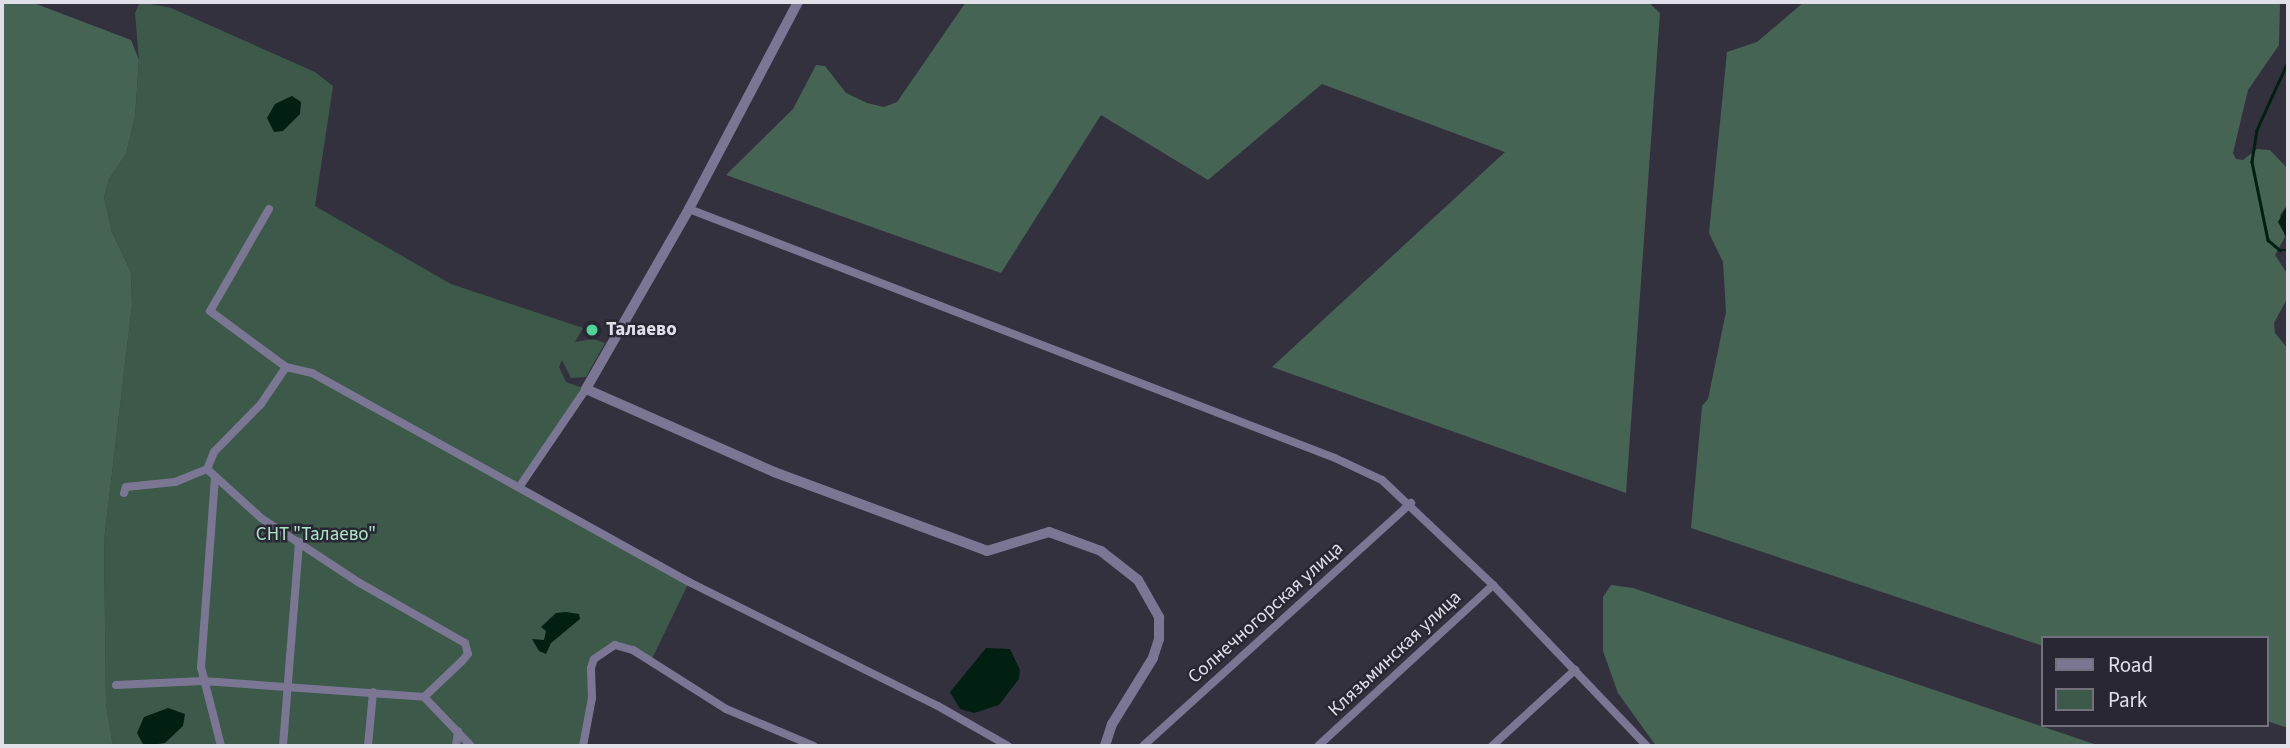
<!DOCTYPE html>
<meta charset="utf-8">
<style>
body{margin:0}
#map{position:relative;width:2290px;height:748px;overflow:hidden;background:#34313f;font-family:"Source Sans 3",sans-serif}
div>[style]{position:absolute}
.green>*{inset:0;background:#3c594a}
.forest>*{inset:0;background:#466454}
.water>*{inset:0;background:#022012}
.stream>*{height:2.5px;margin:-1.25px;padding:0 1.25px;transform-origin:1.25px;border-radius:1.25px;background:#022012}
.minor>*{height:8px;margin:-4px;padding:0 4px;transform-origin:4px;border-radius:4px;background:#7c7695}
.tertiary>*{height:10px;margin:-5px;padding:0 5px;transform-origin:5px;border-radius:5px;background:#7c7695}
.dots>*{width:19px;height:19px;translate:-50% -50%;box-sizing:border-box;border:4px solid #2a2735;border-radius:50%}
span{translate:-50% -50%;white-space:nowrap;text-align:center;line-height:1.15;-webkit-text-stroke:5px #2a2735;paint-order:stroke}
.poi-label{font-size:19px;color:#e1e0e9;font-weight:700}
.left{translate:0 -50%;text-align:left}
.park-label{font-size:19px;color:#abe6c6}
.street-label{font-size:19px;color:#e1e0e9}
.frame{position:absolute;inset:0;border:4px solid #e1e0e9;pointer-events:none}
.legend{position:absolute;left:2041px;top:636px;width:228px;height:91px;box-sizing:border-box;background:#2a2735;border:2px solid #73717d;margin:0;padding:9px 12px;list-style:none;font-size:21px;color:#e1e0e9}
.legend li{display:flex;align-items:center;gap:14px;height:35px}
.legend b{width:35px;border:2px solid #73717d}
</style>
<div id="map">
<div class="green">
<div style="clip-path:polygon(140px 2px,171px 8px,315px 72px,333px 86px,315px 206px,451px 284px,583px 328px,575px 342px,593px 339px,605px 343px,586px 377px,571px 378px,562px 360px,559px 367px,566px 382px,586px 389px,520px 486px,689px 582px,651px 661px,615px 645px,594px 659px,583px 746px,113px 746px,106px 704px,104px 541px,132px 305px,131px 272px,112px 232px,104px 197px,109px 179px,126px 154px,135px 116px,139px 60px,135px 13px)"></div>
</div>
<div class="forest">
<div style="clip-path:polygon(2px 2px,31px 2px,131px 40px,139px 60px,135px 116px,126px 154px,109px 179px,104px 197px,112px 232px,131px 272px,132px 305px,104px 541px,106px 704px,113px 746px,2px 746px)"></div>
<div style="clip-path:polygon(966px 2px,1648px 2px,1660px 13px,1626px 493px,1272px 367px,1505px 152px,1322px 84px,1208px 180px,1101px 115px,1001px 273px,726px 175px,793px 109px,816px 65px,825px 66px,846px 93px,867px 103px,884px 107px,897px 102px)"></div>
<div style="clip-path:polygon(1804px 2px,2280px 2px,2279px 45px,2248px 90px,2233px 153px,2236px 159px,2243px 160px,2257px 149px,2270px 150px,2288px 169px,2288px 204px,2280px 215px,2285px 237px,2275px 255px,2288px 275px,2288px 297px,2274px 323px,2275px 333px,2288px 349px,2288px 728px,2267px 721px,2267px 638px,2043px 638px,2043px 646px,1691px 528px,1702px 406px,1708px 399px,1726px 312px,1723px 262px,1709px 233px,1727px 52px,1757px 42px)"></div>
<div style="clip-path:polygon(1611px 585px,1633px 588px,2100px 746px,1656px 746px,1618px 693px,1603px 651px,1603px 597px)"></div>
</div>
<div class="water">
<div style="clip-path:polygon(292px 96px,301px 102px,300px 114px,283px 131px,274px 132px,267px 118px,275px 104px)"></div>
<div style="clip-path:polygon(2288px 204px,2288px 240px,2278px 222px)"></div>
<div style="clip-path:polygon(566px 612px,579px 614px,580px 619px,551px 643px,546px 654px,539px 651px,532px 639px,544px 640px,546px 631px,541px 627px,556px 613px)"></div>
<div style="clip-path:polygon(986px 648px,1010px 649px,1020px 670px,1019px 679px,999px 705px,974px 713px,960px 709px,950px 692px)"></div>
<div style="clip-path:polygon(168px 708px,185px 714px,183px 726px,165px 743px,144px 746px,137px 733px,144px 717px)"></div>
</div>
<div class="stream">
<div style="left:2288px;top:62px;width:75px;rotate:114.5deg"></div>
<div style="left:2257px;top:130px;width:32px;rotate:99deg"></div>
<div style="left:2252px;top:162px;width:80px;rotate:78.4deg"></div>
<div style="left:2268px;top:240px;width:16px;rotate:40deg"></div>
<div style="left:2280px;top:250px;width:8px"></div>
</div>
<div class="minor">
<div style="left:269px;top:209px;width:118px;rotate:120deg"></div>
<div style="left:210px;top:311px;width:94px;rotate:36.4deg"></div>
<div style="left:286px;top:367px;width:27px;rotate:13deg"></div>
<div style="left:312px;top:373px;width:431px;rotate:29deg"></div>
<div style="left:689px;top:582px;width:278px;rotate:26.5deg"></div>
<div style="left:938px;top:706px;width:81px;rotate:29.7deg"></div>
<div style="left:689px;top:209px;width:692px;rotate:21.08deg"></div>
<div style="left:1335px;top:458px;width:52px;rotate:25.1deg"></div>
<div style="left:1382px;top:480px;width:153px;rotate:43.4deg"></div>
<div style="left:1493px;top:585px;width:223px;rotate:46.3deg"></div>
<div style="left:286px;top:367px;width:45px;rotate:124deg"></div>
<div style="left:261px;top:404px;width:67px;rotate:134.4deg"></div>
<div style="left:214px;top:452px;width:18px;rotate:112deg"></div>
<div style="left:207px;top:469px;width:73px;rotate:42.2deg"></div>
<div style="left:261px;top:518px;width:116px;rotate:33.4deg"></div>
<div style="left:358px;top:582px;width:123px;rotate:29.7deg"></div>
<div style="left:465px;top:643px;width:11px;rotate:75deg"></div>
<div style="left:468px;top:654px;width:9px;rotate:131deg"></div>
<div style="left:462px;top:661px;width:52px;rotate:136.5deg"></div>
<div style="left:424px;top:697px;width:68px;rotate:46.2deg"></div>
<div style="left:215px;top:477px;width:191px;rotate:94.2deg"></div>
<div style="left:201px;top:667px;width:81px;rotate:75.8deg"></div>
<div style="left:520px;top:486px;width:117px;rotate:-55.8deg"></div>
<div style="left:124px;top:493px;width:6px;rotate:-72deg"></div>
<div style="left:126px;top:487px;width:49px;rotate:-5.8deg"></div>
<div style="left:175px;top:482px;width:35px;rotate:-22deg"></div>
<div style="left:116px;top:685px;width:87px;rotate:-2.6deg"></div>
<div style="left:203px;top:681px;width:222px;rotate:4.1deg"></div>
<div style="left:283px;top:746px;width:205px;rotate:-85.5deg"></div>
<div style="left:368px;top:746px;width:54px;rotate:-84.7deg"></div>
<div style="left:456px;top:746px;width:15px;rotate:-82deg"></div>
<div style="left:583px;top:746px;width:49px;rotate:-79.4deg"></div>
<div style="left:592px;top:698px;width:30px;rotate:-92deg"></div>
<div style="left:591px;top:668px;width:9px;rotate:-72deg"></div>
<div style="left:594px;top:659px;width:25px;rotate:-34deg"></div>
<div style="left:615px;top:645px;width:19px;rotate:16deg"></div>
<div style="left:633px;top:650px;width:110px;rotate:32.4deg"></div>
<div style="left:726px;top:709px;width:95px;rotate:22.8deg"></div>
<div style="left:1143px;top:746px;width:362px;rotate:-42.2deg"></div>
<div style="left:1318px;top:746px;width:238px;rotate:-42.6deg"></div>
<div style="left:1492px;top:746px;width:113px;rotate:-42.5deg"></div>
</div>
<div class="tertiary">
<div style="left:798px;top:2px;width:234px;rotate:117.8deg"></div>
<div style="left:689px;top:209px;width:207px;rotate:119.8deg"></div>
<div style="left:586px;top:389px;width:206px;rotate:23.8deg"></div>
<div style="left:774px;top:472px;width:227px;rotate:20.3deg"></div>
<div style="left:987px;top:551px;width:65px;rotate:-17deg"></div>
<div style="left:1049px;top:532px;width:55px;rotate:20.1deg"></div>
<div style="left:1101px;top:551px;width:47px;rotate:38.1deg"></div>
<div style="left:1138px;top:580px;width:43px;rotate:60.4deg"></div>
<div style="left:1159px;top:617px;width:22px;rotate:90deg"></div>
<div style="left:1159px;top:639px;width:20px;rotate:108deg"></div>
<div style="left:1153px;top:658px;width:78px;rotate:121.8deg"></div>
<div style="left:1112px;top:724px;width:23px;rotate:108deg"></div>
</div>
<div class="dots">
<div style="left:592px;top:330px;background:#50d398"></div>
</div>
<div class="poi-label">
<span class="left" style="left:606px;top:330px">Талаево</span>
</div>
<div class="park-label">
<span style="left:316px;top:535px">СНТ "Талаево"</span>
</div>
<div class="street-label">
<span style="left:1266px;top:613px;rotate:-42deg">Солнечногорская улица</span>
<span style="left:1395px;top:654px;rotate:-43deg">Клязьминская улица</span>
</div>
<div class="frame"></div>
<ul class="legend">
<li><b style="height:9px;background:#7c7695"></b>Road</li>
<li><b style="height:19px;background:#3c594a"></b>Park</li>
</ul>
</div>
